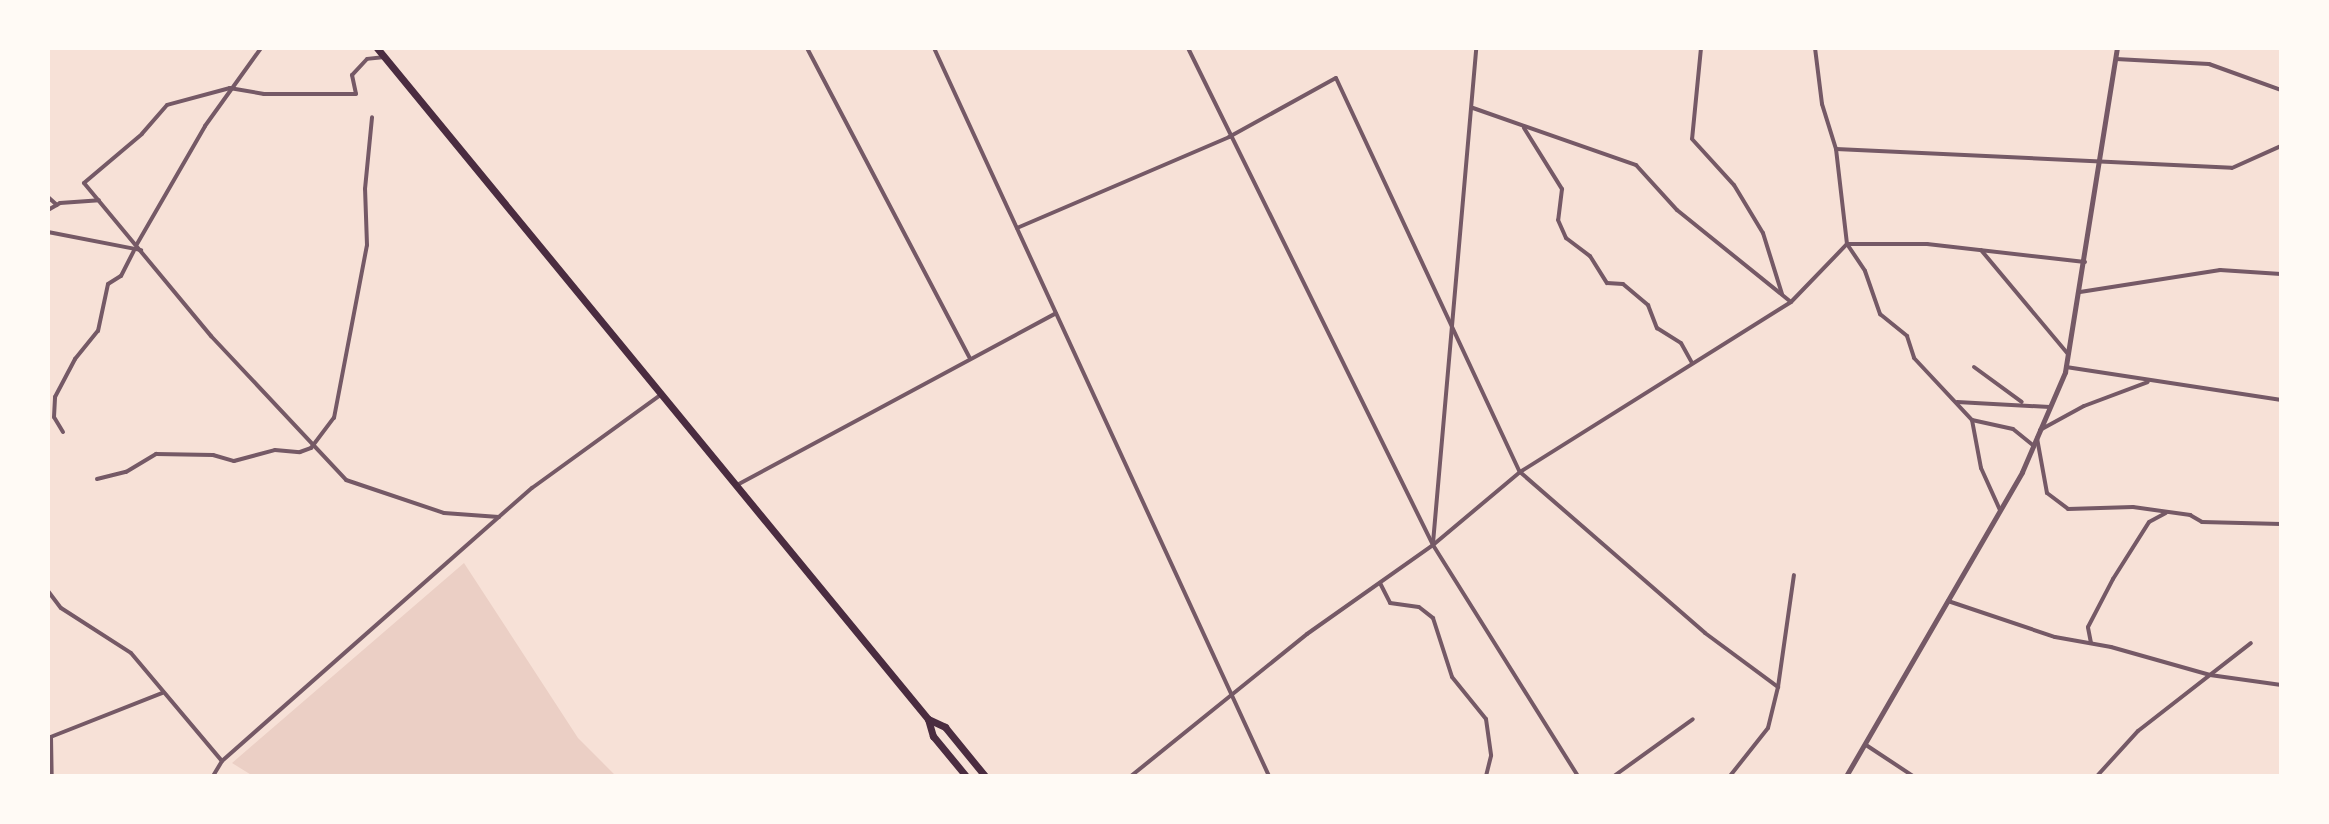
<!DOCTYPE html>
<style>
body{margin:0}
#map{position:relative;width:2329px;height:824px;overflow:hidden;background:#f7e1d7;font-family:"Playfair Display",serif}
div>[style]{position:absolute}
.green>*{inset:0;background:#ebcfc5}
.minor>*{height:4px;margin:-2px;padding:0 2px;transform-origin:2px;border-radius:2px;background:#755966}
.tertiary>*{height:5px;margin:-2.5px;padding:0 2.5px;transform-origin:2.5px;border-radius:2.5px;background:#755966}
.trunk>*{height:7px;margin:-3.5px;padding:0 3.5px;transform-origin:3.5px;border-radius:3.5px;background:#4a2c40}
span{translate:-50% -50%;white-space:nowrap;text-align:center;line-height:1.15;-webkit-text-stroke:6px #fffaf5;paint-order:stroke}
.frame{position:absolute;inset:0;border:50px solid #fffaf5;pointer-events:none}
</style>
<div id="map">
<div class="green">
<div style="clip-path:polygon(464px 563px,578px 738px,616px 776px,253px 776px,232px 763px)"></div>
</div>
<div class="minor">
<div style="left:807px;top:48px;width:349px;rotate:62.3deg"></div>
<div style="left:934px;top:48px;width:801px;rotate:65.29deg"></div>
<div style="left:1188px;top:48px;width:554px;rotate:63.76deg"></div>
<div style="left:1701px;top:48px;width:91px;rotate:95.6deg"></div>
<div style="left:1692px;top:139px;width:62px;rotate:47.6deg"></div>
<div style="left:1734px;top:185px;width:56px;rotate:58.9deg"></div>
<div style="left:1763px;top:233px;width:64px;rotate:72.7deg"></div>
<div style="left:385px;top:57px;width:18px;rotate:174deg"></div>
<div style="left:367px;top:59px;width:22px;rotate:133deg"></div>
<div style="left:352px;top:75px;width:19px;rotate:78deg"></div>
<div style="left:356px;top:94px;width:92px;rotate:180deg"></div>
<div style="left:264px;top:94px;width:35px;rotate:-170deg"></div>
<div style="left:230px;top:88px;width:65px;rotate:164.9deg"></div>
<div style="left:167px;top:105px;width:38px;rotate:131deg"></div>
<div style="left:142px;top:134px;width:76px;rotate:139.8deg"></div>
<div style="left:84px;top:183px;width:199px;rotate:50.3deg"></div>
<div style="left:211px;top:336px;width:197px;rotate:46.8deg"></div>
<div style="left:346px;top:480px;width:103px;rotate:18.6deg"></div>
<div style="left:444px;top:513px;width:55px;rotate:4.2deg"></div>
<div style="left:2116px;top:59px;width:93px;rotate:3.1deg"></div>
<div style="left:2209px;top:64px;width:77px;rotate:19.9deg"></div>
<div style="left:1473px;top:108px;width:173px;rotate:19.3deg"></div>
<div style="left:1636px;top:165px;width:61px;rotate:47.7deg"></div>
<div style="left:1677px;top:210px;width:146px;rotate:38.9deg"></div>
<div style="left:1524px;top:128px;width:72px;rotate:58.1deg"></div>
<div style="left:1562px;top:189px;width:31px;rotate:97deg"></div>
<div style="left:1558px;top:220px;width:20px;rotate:66deg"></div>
<div style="left:1566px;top:238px;width:30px;rotate:37deg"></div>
<div style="left:1590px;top:256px;width:32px;rotate:58deg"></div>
<div style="left:1607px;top:283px;width:16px;rotate:4deg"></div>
<div style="left:1623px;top:284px;width:33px;rotate:40deg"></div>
<div style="left:1648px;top:305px;width:25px;rotate:69deg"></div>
<div style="left:1657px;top:328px;width:28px;rotate:32deg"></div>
<div style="left:1681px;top:343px;width:23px;rotate:61deg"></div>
<div style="left:1836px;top:149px;width:396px;rotate:2.7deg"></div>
<div style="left:2232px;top:168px;width:54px;rotate:-24.2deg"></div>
<div style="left:48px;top:197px;width:12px;rotate:42deg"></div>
<div style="left:48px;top:210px;width:14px;rotate:-30deg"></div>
<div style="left:60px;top:203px;width:39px;rotate:-4deg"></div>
<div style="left:1017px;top:228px;width:231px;rotate:-23.2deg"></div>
<div style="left:1229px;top:137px;width:122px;rotate:-28.9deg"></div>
<div style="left:1336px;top:78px;width:435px;rotate:65deg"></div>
<div style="left:1520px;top:472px;width:245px;rotate:41deg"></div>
<div style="left:1705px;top:633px;width:91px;rotate:36.5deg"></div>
<div style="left:1778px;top:687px;width:42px;rotate:103.7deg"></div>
<div style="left:1768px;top:728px;width:61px;rotate:128.4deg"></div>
<div style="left:48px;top:232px;width:95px;rotate:11deg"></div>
<div style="left:137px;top:244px;width:136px;rotate:-60deg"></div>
<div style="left:205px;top:126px;width:96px;rotate:-54.3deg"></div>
<div style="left:1847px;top:244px;width:32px;rotate:56deg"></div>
<div style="left:1865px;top:271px;width:46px;rotate:70.8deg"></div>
<div style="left:1880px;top:314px;width:35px;rotate:39deg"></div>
<div style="left:1907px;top:336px;width:23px;rotate:72deg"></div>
<div style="left:1914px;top:358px;width:85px;rotate:46.9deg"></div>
<div style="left:1972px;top:420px;width:49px;rotate:79.4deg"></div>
<div style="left:1981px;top:468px;width:46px;rotate:65.7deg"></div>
<div style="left:1847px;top:244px;width:80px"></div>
<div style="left:1927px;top:244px;width:159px;rotate:6.5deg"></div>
<div style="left:1981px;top:250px;width:134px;rotate:50.1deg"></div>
<div style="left:2080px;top:292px;width:142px;rotate:-8.9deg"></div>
<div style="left:2220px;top:270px;width:61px;rotate:3.8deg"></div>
<div style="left:1974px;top:367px;width:59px;rotate:36.1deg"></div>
<div style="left:2066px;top:367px;width:218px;rotate:8.7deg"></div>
<div style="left:1957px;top:402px;width:93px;rotate:3.1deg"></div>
<div style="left:1972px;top:420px;width:42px;rotate:12.4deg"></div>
<div style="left:2013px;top:429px;width:27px;rotate:39deg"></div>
<div style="left:2040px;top:430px;width:50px;rotate:-28.6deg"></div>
<div style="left:2084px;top:406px;width:68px;rotate:-20.6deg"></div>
<div style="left:63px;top:432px;width:17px;rotate:-121deg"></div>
<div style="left:54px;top:417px;width:20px;rotate:-87deg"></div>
<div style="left:55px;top:397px;width:43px;rotate:-62.2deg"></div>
<div style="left:75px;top:359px;width:36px;rotate:-51deg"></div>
<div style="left:98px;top:331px;width:48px;rotate:-78deg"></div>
<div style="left:108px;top:284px;width:15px;rotate:-32deg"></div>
<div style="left:121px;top:276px;width:28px;rotate:-63deg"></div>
<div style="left:2037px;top:438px;width:56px;rotate:79.7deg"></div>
<div style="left:2047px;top:493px;width:26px;rotate:37deg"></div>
<div style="left:2068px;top:509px;width:65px;rotate:-1.8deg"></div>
<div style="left:2133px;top:507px;width:58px;rotate:8deg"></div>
<div style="left:2190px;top:515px;width:14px;rotate:30deg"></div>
<div style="left:2202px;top:522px;width:79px;rotate:1.5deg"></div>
<div style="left:97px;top:479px;width:30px;rotate:-14deg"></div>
<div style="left:126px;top:472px;width:35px;rotate:-31deg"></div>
<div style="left:156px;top:454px;width:57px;rotate:1deg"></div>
<div style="left:213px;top:455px;width:22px;rotate:16deg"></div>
<div style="left:234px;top:461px;width:42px;rotate:-15deg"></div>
<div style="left:275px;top:450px;width:25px;rotate:5deg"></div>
<div style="left:300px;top:452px;width:12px;rotate:-20deg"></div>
<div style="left:311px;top:448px;width:38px;rotate:-53deg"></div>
<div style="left:334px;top:418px;width:176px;rotate:-79.2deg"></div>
<div style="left:367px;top:245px;width:56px;rotate:-92deg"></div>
<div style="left:365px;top:189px;width:72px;rotate:-84.4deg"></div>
<div style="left:737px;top:485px;width:362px;rotate:-28.3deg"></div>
<div style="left:1433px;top:543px;width:497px;rotate:-85deg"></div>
<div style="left:1433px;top:545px;width:114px;rotate:-40deg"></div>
<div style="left:1520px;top:472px;width:320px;rotate:-32.1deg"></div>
<div style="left:1791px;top:302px;width:81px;rotate:-46deg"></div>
<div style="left:1847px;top:244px;width:96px;rotate:-96.6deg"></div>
<div style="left:1836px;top:149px;width:47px;rotate:-107.3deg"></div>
<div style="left:1822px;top:104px;width:56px;rotate:-97.1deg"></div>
<div style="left:1380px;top:583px;width:22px;rotate:63deg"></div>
<div style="left:1390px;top:603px;width:29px;rotate:8deg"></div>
<div style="left:1419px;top:607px;width:18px;rotate:38deg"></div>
<div style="left:1433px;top:618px;width:62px;rotate:72.1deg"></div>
<div style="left:1452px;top:677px;width:54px;rotate:51deg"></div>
<div style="left:1486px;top:719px;width:37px;rotate:82deg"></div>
<div style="left:1491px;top:756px;width:21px;rotate:104deg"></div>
<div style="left:48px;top:591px;width:21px;rotate:53deg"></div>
<div style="left:61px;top:608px;width:83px;rotate:32.7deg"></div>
<div style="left:131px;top:653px;width:141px;rotate:49.9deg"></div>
<div style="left:1948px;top:601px;width:113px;rotate:18.6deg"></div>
<div style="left:2055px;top:637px;width:57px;rotate:10.1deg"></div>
<div style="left:2111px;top:647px;width:103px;rotate:15.8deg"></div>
<div style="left:2210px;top:675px;width:72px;rotate:8deg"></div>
<div style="left:2091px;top:643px;width:16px;rotate:-101deg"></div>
<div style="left:2088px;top:627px;width:54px;rotate:-62.5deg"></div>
<div style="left:2113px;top:579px;width:67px;rotate:-57.7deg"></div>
<div style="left:2149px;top:522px;width:19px;rotate:-28deg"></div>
<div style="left:1778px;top:687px;width:113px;rotate:-81.9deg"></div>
<div style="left:51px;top:737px;width:39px;rotate:89deg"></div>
<div style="left:48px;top:738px;width:123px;rotate:-21.5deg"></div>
<div style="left:1866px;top:745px;width:56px;rotate:33.4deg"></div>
<div style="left:213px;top:776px;width:17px;rotate:-59deg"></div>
<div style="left:222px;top:761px;width:413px;rotate:-41.4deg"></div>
<div style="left:532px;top:488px;width:160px;rotate:-35.9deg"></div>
<div style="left:1131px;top:776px;width:226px;rotate:-38.9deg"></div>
<div style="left:1307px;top:634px;width:154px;rotate:-35.2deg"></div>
<div style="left:1433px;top:545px;width:273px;rotate:57.9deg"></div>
<div style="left:1614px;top:776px;width:97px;rotate:-35.8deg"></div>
<div style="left:2097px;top:776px;width:61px;rotate:-47.7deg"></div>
<div style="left:2138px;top:731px;width:143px;rotate:-37.9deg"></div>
</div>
<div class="tertiary">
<div style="left:1846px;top:776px;width:351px;rotate:-59.9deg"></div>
<div style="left:2022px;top:472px;width:109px;rotate:-66.7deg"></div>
<div style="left:2065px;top:372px;width:328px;rotate:-80.9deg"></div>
</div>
<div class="trunk">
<div style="left:377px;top:48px;width:868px;rotate:50.61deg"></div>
<div style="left:928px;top:719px;width:18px;rotate:74deg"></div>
<div style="left:933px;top:736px;width:52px;rotate:50.5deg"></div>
<div style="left:928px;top:719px;width:19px;rotate:25deg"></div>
<div style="left:945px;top:727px;width:63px;rotate:50.8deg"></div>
</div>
<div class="frame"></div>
</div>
